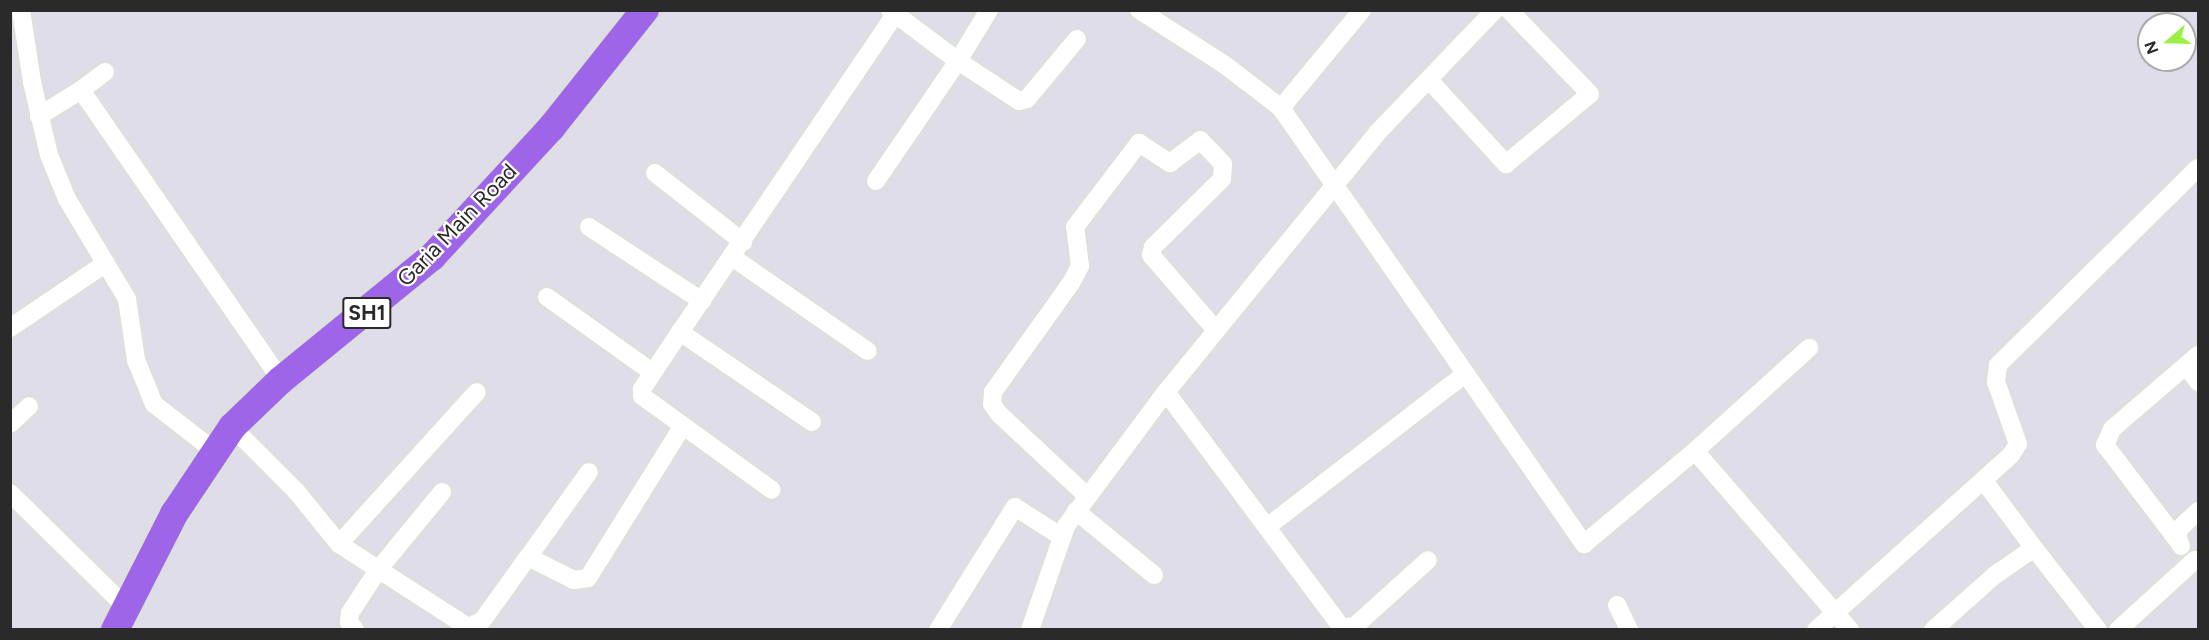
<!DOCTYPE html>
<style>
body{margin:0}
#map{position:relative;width:2209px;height:640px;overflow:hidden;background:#e0ddeb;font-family:Figtree,sans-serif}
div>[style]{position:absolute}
.roads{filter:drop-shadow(0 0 2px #dae2d2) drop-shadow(0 0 2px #dae2d2)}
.street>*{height:18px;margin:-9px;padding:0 9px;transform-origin:9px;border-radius:9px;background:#fff}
.primary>*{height:28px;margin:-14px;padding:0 14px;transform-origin:14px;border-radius:14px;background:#9f65e8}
span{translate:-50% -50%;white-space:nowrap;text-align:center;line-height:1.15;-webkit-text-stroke:4.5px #fff;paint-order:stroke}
.shield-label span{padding:2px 4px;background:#fff;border:2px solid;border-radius:4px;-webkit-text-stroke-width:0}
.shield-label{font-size:21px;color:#2a2a2a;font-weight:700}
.street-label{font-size:22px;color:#2a2a2a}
.frame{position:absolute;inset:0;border:12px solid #2a2a2a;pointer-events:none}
.north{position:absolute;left:2137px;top:12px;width:60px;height:60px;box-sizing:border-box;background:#fff;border:2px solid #aaa;border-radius:50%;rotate:250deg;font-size:16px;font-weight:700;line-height:24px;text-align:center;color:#2a2a2a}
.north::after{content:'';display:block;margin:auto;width:21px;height:27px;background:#9cef46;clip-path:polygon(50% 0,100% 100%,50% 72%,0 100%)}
</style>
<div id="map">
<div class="roads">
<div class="street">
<div style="left:21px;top:10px;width:73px;rotate:81.3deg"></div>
<div style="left:32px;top:82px;width:75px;rotate:76.9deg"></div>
<div style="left:49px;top:155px;width:48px;rotate:67.8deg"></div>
<div style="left:67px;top:199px;width:117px;rotate:59deg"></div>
<div style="left:127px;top:299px;width:62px;rotate:81.6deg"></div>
<div style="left:136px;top:360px;width:48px;rotate:67.8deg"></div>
<div style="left:154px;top:404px;width:75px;rotate:37.9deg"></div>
<div style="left:890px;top:10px;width:85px;rotate:36.9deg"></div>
<div style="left:958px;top:61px;width:60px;rotate:-58.7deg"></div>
<div style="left:1139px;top:10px;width:102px;rotate:32.6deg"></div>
<div style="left:1225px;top:65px;width:71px;rotate:37.5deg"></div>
<div style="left:1281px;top:108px;width:531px;rotate:55.2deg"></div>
<div style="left:1584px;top:544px;width:145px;rotate:-40deg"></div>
<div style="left:1695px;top:451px;width:237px;rotate:49.1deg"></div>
<div style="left:1430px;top:81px;width:113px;rotate:47.5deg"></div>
<div style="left:1506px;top:164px;width:109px;rotate:-39.8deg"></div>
<div style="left:1590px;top:94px;width:117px;rotate:-134deg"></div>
<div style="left:81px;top:90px;width:30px;rotate:-37deg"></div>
<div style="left:1281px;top:108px;width:127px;rotate:-50.4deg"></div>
<div style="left:39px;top:116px;width:49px;rotate:-31.8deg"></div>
<div style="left:81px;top:90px;width:352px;rotate:55.4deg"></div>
<div style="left:655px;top:173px;width:112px;rotate:38.1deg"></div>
<div style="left:876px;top:181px;width:145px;rotate:-55.7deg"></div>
<div style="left:958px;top:61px;width:73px;rotate:33.3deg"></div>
<div style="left:1019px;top:101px;width:8px;rotate:-14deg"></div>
<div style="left:1027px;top:99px;width:78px;rotate:-50.2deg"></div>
<div style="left:589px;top:227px;width:135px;rotate:33.2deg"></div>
<div style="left:732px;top:257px;width:165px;rotate:34.7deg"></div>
<div style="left:547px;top:297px;width:130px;rotate:35.6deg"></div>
<div style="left:10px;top:328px;width:116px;rotate:-34.1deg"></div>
<div style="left:680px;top:332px;width:69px;rotate:123.7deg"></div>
<div style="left:642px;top:389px;width:7px;rotate:90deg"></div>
<div style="left:642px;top:396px;width:160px;rotate:35.9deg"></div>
<div style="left:2186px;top:366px;width:20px;rotate:53deg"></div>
<div style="left:1166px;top:392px;width:294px;rotate:53.3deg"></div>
<div style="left:1342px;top:628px;width:13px;rotate:-9deg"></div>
<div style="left:1355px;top:626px;width:98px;rotate:-42.1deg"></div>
<div style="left:812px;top:422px;width:160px;rotate:-145.7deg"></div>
<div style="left:680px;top:332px;width:383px;rotate:-55.9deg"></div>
<div style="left:10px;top:424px;width:26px;rotate:-43deg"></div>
<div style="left:232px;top:427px;width:91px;rotate:45deg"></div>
<div style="left:296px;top:491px;width:68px;rotate:50.9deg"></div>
<div style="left:339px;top:544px;width:153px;rotate:32.8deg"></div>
<div style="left:468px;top:627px;width:15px;rotate:-23deg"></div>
<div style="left:482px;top:621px;width:79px;rotate:-54.3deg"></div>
<div style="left:528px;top:557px;width:51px;rotate:26.6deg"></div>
<div style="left:574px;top:580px;width:14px;rotate:-8deg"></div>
<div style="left:588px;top:578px;width:178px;rotate:-58.1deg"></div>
<div style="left:1695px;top:451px;width:154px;rotate:-42.1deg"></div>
<div style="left:1984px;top:481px;width:84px;rotate:53.3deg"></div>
<div style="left:10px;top:493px;width:163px;rotate:44.5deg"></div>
<div style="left:1087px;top:496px;width:120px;rotate:-137deg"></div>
<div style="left:999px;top:414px;width:12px;rotate:-125deg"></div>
<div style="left:992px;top:404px;width:12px;rotate:-85deg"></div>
<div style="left:993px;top:392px;width:134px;rotate:-54.4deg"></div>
<div style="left:1071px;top:283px;width:19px;rotate:-62deg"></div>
<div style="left:1080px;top:266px;width:39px;rotate:-97deg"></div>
<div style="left:1075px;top:227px;width:106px;rotate:-52.7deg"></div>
<div style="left:1139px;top:143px;width:37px;rotate:33deg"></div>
<div style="left:1170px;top:163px;width:38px;rotate:-37deg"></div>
<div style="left:1200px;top:140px;width:33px;rotate:46deg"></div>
<div style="left:1223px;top:164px;width:15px;rotate:94deg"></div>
<div style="left:1222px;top:179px;width:97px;rotate:135.4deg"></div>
<div style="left:1153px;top:247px;width:8px;rotate:104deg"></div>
<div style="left:1151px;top:255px;width:96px;rotate:49.2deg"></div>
<div style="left:1076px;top:511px;width:101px;rotate:39.4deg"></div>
<div style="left:1267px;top:527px;width:250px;rotate:-37.7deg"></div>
<div style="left:2178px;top:541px;width:121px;rotate:-127.2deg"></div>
<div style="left:2105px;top:445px;width:17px;rotate:-66deg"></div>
<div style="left:2112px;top:429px;width:113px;rotate:-40.7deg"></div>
<div style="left:339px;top:544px;width:205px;rotate:-47.8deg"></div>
<div style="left:2181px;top:546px;width:11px;rotate:-112deg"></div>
<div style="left:2177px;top:536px;width:9px;rotate:-69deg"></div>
<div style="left:2180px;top:528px;width:25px;rotate:-43deg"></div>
<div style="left:529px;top:556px;width:103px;rotate:-54.5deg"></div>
<div style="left:1617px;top:605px;width:28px;rotate:64deg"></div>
<div style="left:355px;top:630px;width:10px;rotate:-127deg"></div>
<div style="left:349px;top:622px;width:9px;rotate:-84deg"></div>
<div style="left:350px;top:613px;width:51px;rotate:-56.9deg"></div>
<div style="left:378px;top:570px;width:101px;rotate:-50.6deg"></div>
<div style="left:938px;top:630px;width:145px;rotate:-58deg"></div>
<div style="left:1015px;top:507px;width:56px;rotate:32.6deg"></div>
<div style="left:1030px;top:630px;width:110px;rotate:-70.9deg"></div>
<div style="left:1066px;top:526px;width:167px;rotate:-53.3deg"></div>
<div style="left:1166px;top:392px;width:334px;rotate:-50.8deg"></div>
<div style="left:1377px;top:133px;width:170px;rotate:-46.2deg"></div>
<div style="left:1816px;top:630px;width:262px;rotate:-41.9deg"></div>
<div style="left:2011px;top:455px;width:13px;rotate:-58deg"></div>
<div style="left:2018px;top:444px;width:66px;rotate:-109.5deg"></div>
<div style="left:1996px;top:382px;width:17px;rotate:-83deg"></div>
<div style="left:1998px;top:365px;width:281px;rotate:-44.6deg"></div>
<div style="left:1933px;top:630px;width:83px;rotate:-41.6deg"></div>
<div style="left:1995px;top:575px;width:47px;rotate:-34.7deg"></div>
<div style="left:2034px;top:548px;width:104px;rotate:52deg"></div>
<div style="left:2118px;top:630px;width:104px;rotate:-42.3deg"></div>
</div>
<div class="primary">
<div style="left:115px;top:630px;width:130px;rotate:-63deg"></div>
<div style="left:174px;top:514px;width:105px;rotate:-56.3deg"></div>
<div style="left:232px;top:427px;width:68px;rotate:-43.8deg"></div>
<div style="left:281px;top:380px;width:195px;rotate:-39.2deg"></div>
<div style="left:432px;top:257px;width:176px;rotate:-47.3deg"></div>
<div style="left:551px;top:128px;width:151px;rotate:-51.5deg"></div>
</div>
</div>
<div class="shield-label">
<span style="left:367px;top:313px">SH1</span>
</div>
<div class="street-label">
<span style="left:457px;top:225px;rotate:-46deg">Garia Main Road</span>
</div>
<div class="frame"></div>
<div class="north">N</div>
</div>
